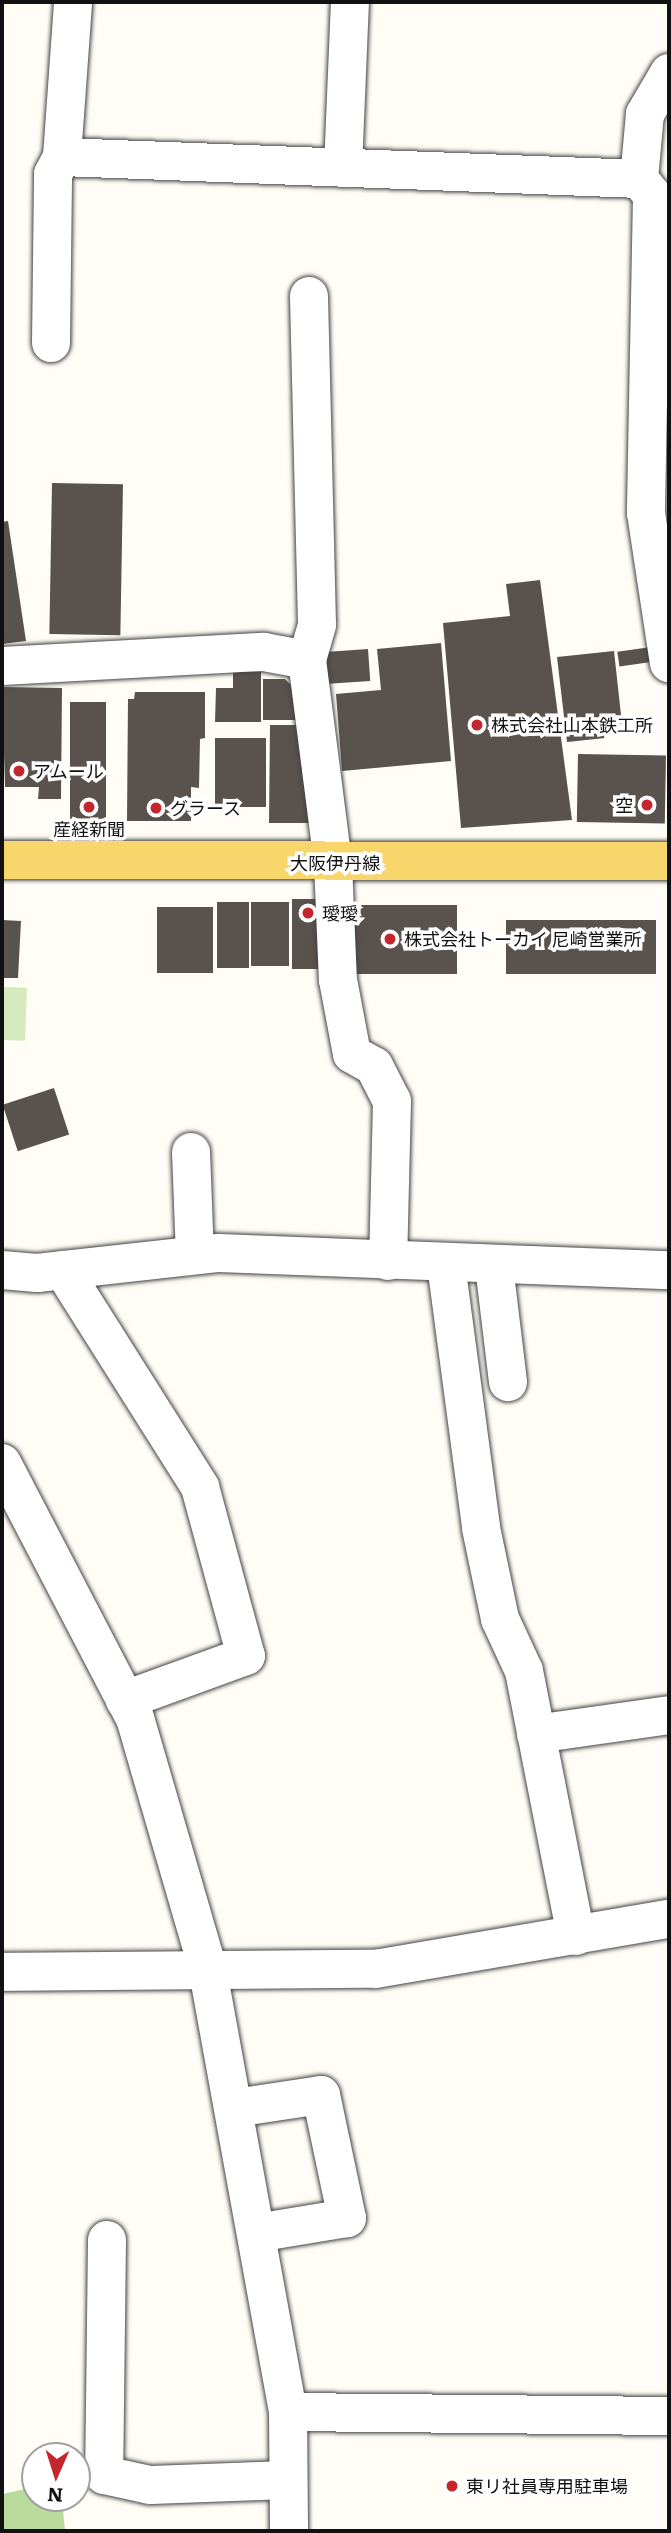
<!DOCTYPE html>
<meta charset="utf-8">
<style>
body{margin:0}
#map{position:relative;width:671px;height:2533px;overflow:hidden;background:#fffdf5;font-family:Literata,"Noto Sans JP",serif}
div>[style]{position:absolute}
.green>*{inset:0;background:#d5ebbd;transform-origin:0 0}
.forest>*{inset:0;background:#b9dc9c}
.building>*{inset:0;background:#5a524d;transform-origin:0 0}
.roads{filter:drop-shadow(0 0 2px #444) drop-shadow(0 0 2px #444)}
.minor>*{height:38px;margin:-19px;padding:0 19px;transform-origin:19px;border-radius:19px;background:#fff}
.major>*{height:38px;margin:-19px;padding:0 19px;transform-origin:19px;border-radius:19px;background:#f9d66b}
.dots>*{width:19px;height:19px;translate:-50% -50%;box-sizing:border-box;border:4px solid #fff;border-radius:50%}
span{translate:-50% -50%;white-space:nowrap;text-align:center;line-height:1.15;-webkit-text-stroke:7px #fff;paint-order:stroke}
.poi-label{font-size:18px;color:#111}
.left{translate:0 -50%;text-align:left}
.right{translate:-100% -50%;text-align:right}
.street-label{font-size:18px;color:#111}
.frame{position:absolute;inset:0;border:4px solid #111;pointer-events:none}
.north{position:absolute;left:21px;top:2442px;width:70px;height:70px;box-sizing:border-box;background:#fff;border:2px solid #a0a0a0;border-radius:50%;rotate:183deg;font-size:19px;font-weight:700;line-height:28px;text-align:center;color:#111}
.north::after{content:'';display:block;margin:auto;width:24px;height:32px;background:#c4262e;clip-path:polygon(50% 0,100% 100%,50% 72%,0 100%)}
</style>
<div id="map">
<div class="green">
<div style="left:2px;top:987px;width:25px;height:53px;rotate:2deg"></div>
</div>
<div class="forest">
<div style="clip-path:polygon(35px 2487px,35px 2498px,62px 2498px,65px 2531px,2px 2531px,2px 2494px)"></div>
</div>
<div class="building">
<div style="left:52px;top:483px;width:71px;height:151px;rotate:1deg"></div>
<div style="clip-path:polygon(8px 521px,26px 641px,2px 644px,2px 522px)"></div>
<div style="clip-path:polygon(540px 580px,572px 820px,461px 828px,443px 623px,510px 616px,506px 584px)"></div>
<div style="clip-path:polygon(441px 643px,451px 761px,342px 771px,336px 694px,381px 690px,377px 649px)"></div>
<div style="left:651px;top:647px;width:15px;height:34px;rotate:82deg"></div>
<div style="left:368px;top:649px;width:32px;height:53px;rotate:86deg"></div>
<div style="clip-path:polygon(614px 651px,622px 724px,603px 726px,605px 738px,567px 742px,557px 657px)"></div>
<div style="clip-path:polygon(233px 672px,261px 672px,261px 722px,215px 722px,216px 688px,233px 688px)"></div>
<div style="clip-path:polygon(263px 679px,285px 679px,296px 690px,296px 720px,263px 720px)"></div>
<div style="clip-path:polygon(2px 687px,62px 688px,61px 799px,38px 799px,39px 787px,5px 787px)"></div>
<div style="clip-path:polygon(135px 692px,205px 692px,205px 738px,200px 739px,199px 788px,191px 787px,191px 821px,127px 821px,128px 699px,134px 699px)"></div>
<div style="left:70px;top:702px;width:36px;height:117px"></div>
<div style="clip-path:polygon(270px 725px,302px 725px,315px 823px,269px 823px)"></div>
<div style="left:215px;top:738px;width:51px;height:69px"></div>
<div style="left:578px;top:754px;width:88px;height:68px;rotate:1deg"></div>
<div style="left:292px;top:899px;width:31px;height:70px"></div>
<div style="left:249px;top:902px;width:66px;height:32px;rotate:90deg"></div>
<div style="left:251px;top:902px;width:38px;height:64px"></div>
<div style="left:352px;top:905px;width:105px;height:69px"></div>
<div style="left:157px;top:907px;width:56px;height:66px"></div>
<div style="clip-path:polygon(2px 920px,21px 921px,18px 978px,2px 978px)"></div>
<div style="left:506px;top:920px;width:150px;height:54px"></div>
<div style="left:54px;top:1088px;width:49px;height:54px;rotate:72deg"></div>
</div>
<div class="roads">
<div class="minor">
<div style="left:669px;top:73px;width:48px;rotate:120.3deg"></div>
<div style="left:645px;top:114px;width:65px;rotate:95.3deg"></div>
<div style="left:639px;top:179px;width:21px;rotate:51deg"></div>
<div style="left:652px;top:195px;width:318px;rotate:91.1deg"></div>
<div style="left:646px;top:513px;width:152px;rotate:81.3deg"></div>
<div style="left:62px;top:157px;width:577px;rotate:2.18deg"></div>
<div style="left:343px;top:168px;width:166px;rotate:-87.6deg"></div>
<div style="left:51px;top:343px;width:169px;rotate:-89.3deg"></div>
<div style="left:53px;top:174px;width:19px;rotate:-62deg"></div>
<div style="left:62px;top:157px;width:155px;rotate:-85.9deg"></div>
<div style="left:307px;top:660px;width:37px;rotate:-74deg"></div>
<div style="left:317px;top:624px;width:328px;rotate:-91.4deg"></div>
<div style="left:2px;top:666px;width:262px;rotate:-3.1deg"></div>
<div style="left:264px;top:652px;width:44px;rotate:10.5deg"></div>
<div style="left:307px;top:660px;width:205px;rotate:82.7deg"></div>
<div style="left:333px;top:863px;width:117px;rotate:87.6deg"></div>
<div style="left:338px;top:980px;width:75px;rotate:79.3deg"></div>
<div style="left:352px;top:1054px;width:25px;rotate:29deg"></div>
<div style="left:374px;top:1066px;width:39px;rotate:63deg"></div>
<div style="left:392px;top:1101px;width:160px;rotate:91.4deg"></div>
<div style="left:191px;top:1152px;width:103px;rotate:87.8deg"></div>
<div style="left:446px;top:1264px;width:266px;rotate:82.4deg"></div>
<div style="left:481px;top:1528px;width:93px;rotate:78.2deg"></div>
<div style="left:500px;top:1619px;width:57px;rotate:65.2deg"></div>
<div style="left:524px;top:1671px;width:270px;rotate:78.9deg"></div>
<div style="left:494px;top:1266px;width:117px;rotate:83.1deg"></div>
<div style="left:2px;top:1270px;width:35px;rotate:5deg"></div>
<div style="left:37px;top:1273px;width:183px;rotate:-6.3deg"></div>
<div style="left:219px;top:1253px;width:450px;rotate:2.2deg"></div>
<div style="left:63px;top:1270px;width:257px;rotate:57.7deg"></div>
<div style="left:200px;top:1487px;width:175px;rotate:74.8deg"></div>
<div style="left:246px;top:1656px;width:129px;rotate:160deg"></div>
<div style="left:2px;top:1463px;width:288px;rotate:62.5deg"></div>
<div style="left:135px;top:1718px;width:258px;rotate:73.8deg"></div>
<div style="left:207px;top:1966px;width:453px;rotate:79.7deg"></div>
<div style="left:288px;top:2412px;width:119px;rotate:89.5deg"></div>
<div style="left:536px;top:1734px;width:134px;rotate:-8.1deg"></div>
<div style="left:2px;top:1972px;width:373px;rotate:-0.5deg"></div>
<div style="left:375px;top:1969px;width:298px;rotate:-9.7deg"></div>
<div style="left:235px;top:2108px;width:87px;rotate:-8.6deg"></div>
<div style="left:321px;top:2095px;width:126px;rotate:78.1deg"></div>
<div style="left:347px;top:2218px;width:92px;rotate:170.6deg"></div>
<div style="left:107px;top:2240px;width:235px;rotate:90.7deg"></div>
<div style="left:104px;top:2475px;width:47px;rotate:12.3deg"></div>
<div style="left:150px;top:2485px;width:138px;rotate:-2.1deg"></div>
<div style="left:288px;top:2412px;width:381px;rotate:0.6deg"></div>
</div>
<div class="major">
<div style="left:2px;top:860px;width:667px;rotate:0.09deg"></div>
</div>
</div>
<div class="dots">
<div style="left:477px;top:725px;background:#c4262e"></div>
<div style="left:19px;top:771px;background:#c4262e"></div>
<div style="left:647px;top:805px;background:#c4262e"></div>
<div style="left:89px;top:807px;background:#c4262e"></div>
<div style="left:156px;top:808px;background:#c4262e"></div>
<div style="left:308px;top:913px;background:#c4262e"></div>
<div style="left:390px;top:939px;background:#c4262e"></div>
<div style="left:452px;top:2486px;background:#c4262e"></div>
</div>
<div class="poi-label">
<span class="left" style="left:491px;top:725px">株式会社山本鉄工所</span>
<span class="left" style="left:33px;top:771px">アムール</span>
<span class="right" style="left:633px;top:805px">空</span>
<span class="left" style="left:170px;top:808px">グラース</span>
<span style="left:89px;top:829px">産経新聞</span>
<span class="left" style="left:322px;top:913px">璦璦</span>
<span class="left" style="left:404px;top:939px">株式会社トーカイ 尼崎営業所</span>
<span class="left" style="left:466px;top:2486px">東リ社員専用駐車場</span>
</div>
<div class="street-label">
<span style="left:335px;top:863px">大阪伊丹線</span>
</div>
<div class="frame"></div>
<div class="north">N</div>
</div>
